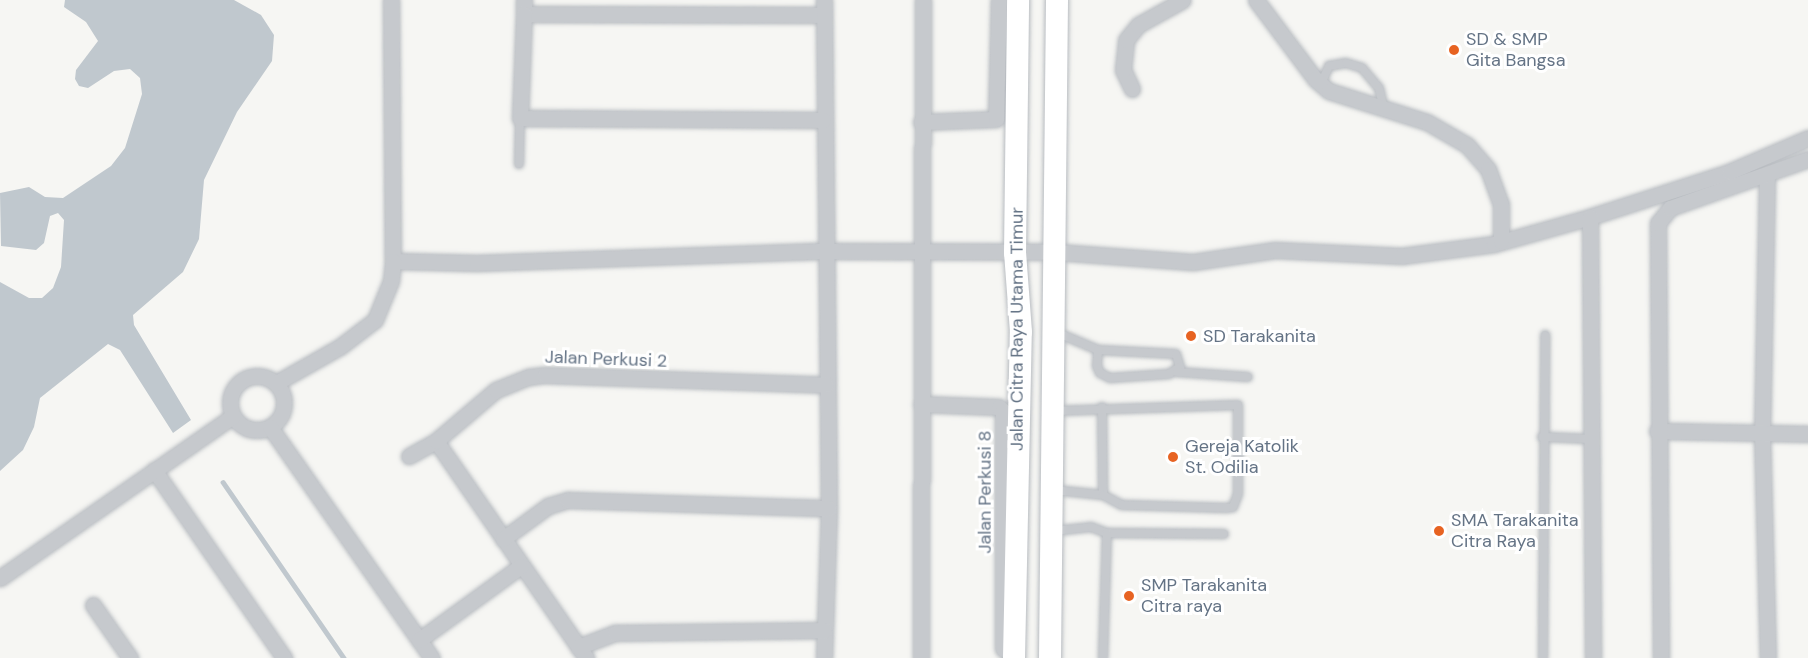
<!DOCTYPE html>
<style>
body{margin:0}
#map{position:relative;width:1808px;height:658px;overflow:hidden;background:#f6f6f3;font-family:"DM Sans",sans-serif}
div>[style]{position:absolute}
.water>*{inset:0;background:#c0c8ce}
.stream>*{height:4.5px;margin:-2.25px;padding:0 2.25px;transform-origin:2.25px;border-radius:2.25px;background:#c0c8ce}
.roads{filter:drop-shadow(0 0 2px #b8bcc1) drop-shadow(0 0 2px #b8bcc1)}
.lane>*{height:8px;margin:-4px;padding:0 4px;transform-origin:4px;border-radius:4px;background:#c6c9cd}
.street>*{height:15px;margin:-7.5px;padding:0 7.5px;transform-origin:7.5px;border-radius:7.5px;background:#c6c9cd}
.street>.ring{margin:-7.5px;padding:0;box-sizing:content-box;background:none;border:15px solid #c6c9cd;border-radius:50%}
.secondary>*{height:22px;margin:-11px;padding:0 11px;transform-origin:11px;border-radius:11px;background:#fff}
.dots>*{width:16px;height:16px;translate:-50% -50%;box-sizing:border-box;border:3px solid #fff;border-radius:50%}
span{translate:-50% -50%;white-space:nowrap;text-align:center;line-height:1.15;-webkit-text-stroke:6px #fff;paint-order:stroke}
.poi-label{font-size:18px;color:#647385}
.left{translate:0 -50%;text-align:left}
.street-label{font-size:18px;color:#647385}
</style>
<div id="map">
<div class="water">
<div style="clip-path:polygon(65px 0,234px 0,261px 15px,274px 35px,272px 61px,237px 112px,204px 180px,199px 239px,183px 272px,133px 315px,134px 325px,191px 420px,173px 433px,120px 350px,108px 344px,40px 398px,34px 427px,23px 450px,0 471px,0 282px,29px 298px,42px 298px,53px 288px,61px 267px,64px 220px,58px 213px,50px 216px,44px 243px,36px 250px,1px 246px,0 193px,29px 187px,45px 197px,63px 198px,111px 166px,125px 148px,142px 94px,140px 78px,130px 69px,114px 71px,88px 88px,79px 86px,75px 79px,76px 70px,98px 41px,86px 22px,64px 7px)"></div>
</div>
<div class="stream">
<div style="left:223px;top:482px;width:214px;rotate:55.5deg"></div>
</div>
<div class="roads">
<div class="lane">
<div style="left:1321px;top:84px;width:20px;rotate:-66deg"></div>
<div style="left:1329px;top:66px;width:17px;rotate:-10deg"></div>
<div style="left:1346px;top:63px;width:17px;rotate:17deg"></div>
<div style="left:1362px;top:68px;width:26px;rotate:50deg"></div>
<div style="left:1379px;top:88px;width:23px;rotate:77deg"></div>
<div style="left:519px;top:164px;width:46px;rotate:-88.8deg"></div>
<div style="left:1058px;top:333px;width:43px;rotate:23deg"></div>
<div style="left:1098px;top:350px;width:78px;rotate:2.9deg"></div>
<div style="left:1176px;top:354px;width:14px;rotate:73deg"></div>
<div style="left:1180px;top:367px;width:13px;rotate:148deg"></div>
<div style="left:1169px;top:374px;width:59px;rotate:176.1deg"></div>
<div style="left:1110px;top:378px;width:11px;rotate:-153deg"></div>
<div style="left:1100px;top:373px;width:8px;rotate:-113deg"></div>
<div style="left:1097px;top:366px;width:16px;rotate:-86deg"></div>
<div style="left:1177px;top:372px;width:71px;rotate:4deg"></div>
<div style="left:1102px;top:407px;width:88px;rotate:89.3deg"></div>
<div style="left:1542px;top:437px;width:50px;rotate:2.3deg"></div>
<div style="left:1054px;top:490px;width:49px;rotate:5.8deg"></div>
<div style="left:1103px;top:495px;width:21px;rotate:28deg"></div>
<div style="left:1122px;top:505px;width:104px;rotate:1.7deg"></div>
<div style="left:1226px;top:508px;width:7px;rotate:-8deg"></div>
<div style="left:1233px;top:507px;width:14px;rotate:-69deg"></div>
<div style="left:1238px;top:494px;width:89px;rotate:-90deg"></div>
<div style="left:1238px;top:405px;width:183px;rotate:178.1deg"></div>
<div style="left:1054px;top:531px;width:37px;rotate:-6deg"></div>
<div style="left:1091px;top:527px;width:17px;rotate:21deg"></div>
<div style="left:1107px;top:533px;width:117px;rotate:0.5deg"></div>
<div style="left:1103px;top:658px;width:125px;rotate:-88.2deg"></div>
<div style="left:1543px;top:658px;width:323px;rotate:-89.6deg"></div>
</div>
<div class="street">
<div style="left:391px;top:0;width:261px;rotate:89.6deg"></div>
<div style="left:393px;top:261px;width:84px;rotate:1.4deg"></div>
<div style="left:477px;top:263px;width:349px;rotate:-2deg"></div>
<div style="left:826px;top:251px;width:231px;rotate:0.2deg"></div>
<div style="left:1057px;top:252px;width:136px;rotate:4.2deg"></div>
<div style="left:1193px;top:262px;width:83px;rotate:-8.3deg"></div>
<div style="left:1275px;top:250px;width:127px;rotate:2.7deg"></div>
<div style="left:1402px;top:256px;width:93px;rotate:-7.4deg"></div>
<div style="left:1494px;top:244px;width:100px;rotate:-15.7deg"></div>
<div style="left:1590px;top:217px;width:146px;rotate:-17.9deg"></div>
<div style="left:1729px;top:172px;width:86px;rotate:-23.3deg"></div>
<div style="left:524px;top:0;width:14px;rotate:90deg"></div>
<div style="left:524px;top:14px;width:300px;rotate:0.2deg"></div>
<div style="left:824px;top:0;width:508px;rotate:89.44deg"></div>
<div style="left:829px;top:508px;width:150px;rotate:91.9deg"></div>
<div style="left:1256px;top:0;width:99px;rotate:53.2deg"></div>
<div style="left:1315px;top:79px;width:18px;rotate:41deg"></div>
<div style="left:1329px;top:91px;width:103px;rotate:17.6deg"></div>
<div style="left:1427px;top:122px;width:46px;rotate:29.9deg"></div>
<div style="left:1467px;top:145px;width:32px;rotate:49deg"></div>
<div style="left:1488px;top:169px;width:37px;rotate:70deg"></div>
<div style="left:1501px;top:204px;width:37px;rotate:90deg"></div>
<div style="left:524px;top:14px;width:104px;rotate:92.2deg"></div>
<div style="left:520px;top:118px;width:303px;rotate:0.4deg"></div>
<div style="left:1132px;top:89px;width:21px;rotate:-115deg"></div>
<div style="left:1123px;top:70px;width:30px;rotate:-84deg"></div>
<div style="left:1126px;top:40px;width:19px;rotate:-51deg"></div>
<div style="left:1138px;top:25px;width:51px;rotate:-29.1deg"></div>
<div style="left:921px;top:122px;width:75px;rotate:-2.3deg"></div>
<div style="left:996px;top:119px;width:119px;rotate:-88.6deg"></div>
<div style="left:1767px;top:176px;width:257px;rotate:91.1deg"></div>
<div style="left:1762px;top:433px;width:225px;rotate:88.5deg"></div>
<div style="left:1590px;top:217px;width:441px;rotate:89.6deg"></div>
<div class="ring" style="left:230px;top:376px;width:39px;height:39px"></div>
<div style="left:276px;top:383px;width:75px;rotate:-29.6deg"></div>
<div style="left:341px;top:346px;width:43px;rotate:-37.4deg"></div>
<div style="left:375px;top:320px;width:42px;rotate:-67.7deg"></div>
<div style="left:391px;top:281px;width:20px;rotate:-84deg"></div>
<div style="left:921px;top:404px;width:78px;rotate:2.2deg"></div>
<div style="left:999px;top:407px;width:6px;rotate:45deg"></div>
<div style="left:1003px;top:411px;width:238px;rotate:90deg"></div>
<div style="left:270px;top:427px;width:282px;rotate:55deg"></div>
<div style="left:1657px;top:431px;width:151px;rotate:1.1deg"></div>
<div style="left:436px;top:441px;width:264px;rotate:55.3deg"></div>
<div style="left:409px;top:456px;width:31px;rotate:-29deg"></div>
<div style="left:436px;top:441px;width:79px;rotate:-40.4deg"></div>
<div style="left:496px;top:390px;width:35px;rotate:-22deg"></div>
<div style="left:528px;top:377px;width:17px;rotate:-7deg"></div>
<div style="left:545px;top:375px;width:281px;rotate:2deg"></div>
<div style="left:154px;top:470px;width:229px;rotate:55.3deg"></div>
<div style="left:503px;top:539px;width:56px;rotate:-36.3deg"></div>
<div style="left:548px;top:506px;width:21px;rotate:-17deg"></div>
<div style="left:568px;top:500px;width:261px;rotate:1.8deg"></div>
<div style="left:0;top:578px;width:284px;rotate:-34.8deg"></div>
<div style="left:93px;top:605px;width:65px;rotate:55.1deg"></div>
<div style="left:419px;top:640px;width:126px;rotate:-36deg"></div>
<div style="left:578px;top:647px;width:40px;rotate:-21deg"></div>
<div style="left:615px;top:633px;width:209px;rotate:-0.8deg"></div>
<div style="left:921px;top:658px;width:658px;rotate:-89.83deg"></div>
<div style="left:1661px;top:658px;width:435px;rotate:-90.4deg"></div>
<div style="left:1658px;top:223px;width:19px;rotate:-51deg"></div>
<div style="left:1670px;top:208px;width:146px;rotate:-19.5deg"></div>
</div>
<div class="secondary">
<div style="left:1014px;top:658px;width:326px;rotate:-88.8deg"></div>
<div style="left:1021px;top:332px;width:79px;rotate:-94.3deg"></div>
<div style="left:1015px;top:253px;width:253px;rotate:-89.3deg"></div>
<div style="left:1050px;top:658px;width:658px;rotate:-89.39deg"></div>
</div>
</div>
<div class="dots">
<div style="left:1454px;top:50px;background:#e76322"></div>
<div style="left:1191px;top:336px;background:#e76322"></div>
<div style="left:1173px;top:457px;background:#e76322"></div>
<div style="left:1439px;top:531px;background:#e76322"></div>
<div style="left:1129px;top:596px;background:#e76322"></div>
</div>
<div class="poi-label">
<span class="left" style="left:1466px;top:50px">SD &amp; SMP<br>Gita Bangsa</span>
<span class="left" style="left:1203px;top:336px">SD Tarakanita</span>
<span class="left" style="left:1185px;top:457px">Gereja Katolik<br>St. Odilia</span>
<span class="left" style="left:1451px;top:531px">SMA Tarakanita<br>Citra Raya</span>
<span class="left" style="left:1141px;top:596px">SMP Tarakanita<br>Citra raya</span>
</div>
<div class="street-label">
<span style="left:1017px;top:329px;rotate:-90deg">Jalan Citra Raya Utama Timur</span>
<span style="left:606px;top:359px;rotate:2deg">Jalan Perkusi 2</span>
<span style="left:985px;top:492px;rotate:-90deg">Jalan Perkusi 8</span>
</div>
</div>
